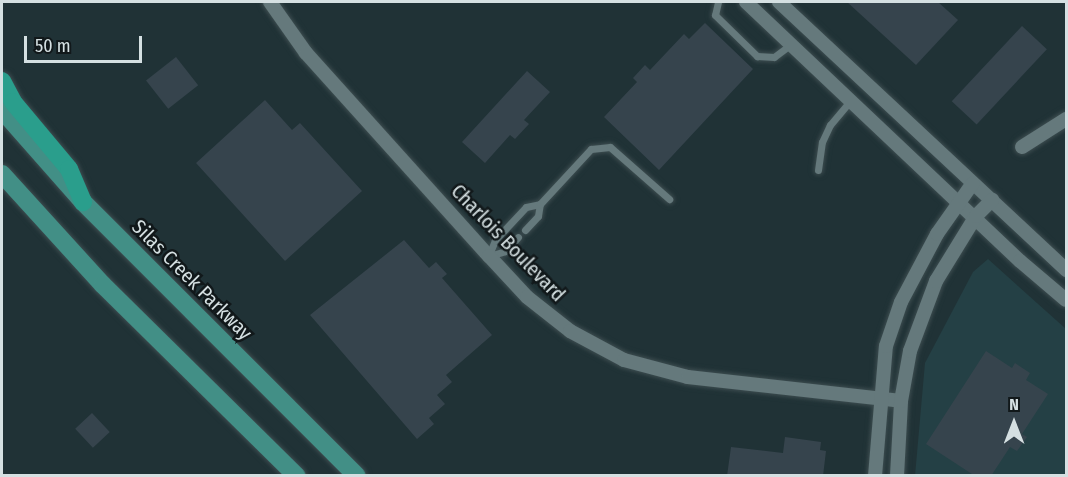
<!DOCTYPE html>
<style>
body{margin:0}
#map{position:relative;width:1068px;height:477px;overflow:hidden;background:#203236;font-family:"Fira Sans Condensed",sans-serif}
div>[style]{position:absolute}
.built>*{inset:0;background:#244045}
.building>*{inset:0;background:#36444d;transform-origin:0 0}
.roads{filter:drop-shadow(0 0 2px #3d4d50) drop-shadow(0 0 2px #3d4d50)}
.service>*{height:7px;margin:-3.5px;padding:0 3.5px;transform-origin:3.5px;border-radius:3.5px;background:#65797c}
.minor>*{height:14px;margin:-7px;padding:0 7px;transform-origin:7px;border-radius:7px;background:#65797c}
.primary>*{height:18px;margin:-9px;padding:0 9px;transform-origin:9px;border-radius:9px;background:#428f86}
.motorway>*{height:18px;margin:-9px;padding:0 9px;transform-origin:9px;border-radius:9px;background:#2a9e8c}
span{translate:-50% -50%;white-space:nowrap;text-align:center;line-height:1.15;-webkit-text-stroke:5px #11181a;paint-order:stroke}
.street-label{font-size:20px;color:#d5e0e2}
.frame{position:absolute;inset:0;border:3px solid #d5e0e2;pointer-events:none}
.north{position:absolute;left:984px;top:393px;width:60px;height:60px;-webkit-text-stroke:4px #11181a;paint-order:stroke;rotate:0deg;font-size:16px;font-weight:700;line-height:24px;text-align:center;color:#d5e0e2}
.north::after{content:'';display:block;margin:auto;width:21px;height:27px;background:#d5e0e2;clip-path:polygon(50% 0,100% 100%,50% 72%,0 100%)}
.scale{position:absolute;left:24px;top:36px;width:118px;height:27px;box-sizing:border-box;border:3px solid #d5e0e2;border-top:0;padding-left:8px;font-size:18px;line-height:21px;white-space:nowrap;color:#d5e0e2;-webkit-text-stroke:4px #11181a;paint-order:stroke}
</style>
<div id="map">
<div class="built">
<div style="clip-path:polygon(988px 259px,1066px 329px,1066px 475px,915px 476px,925px 363px,973px 272px)"></div>
</div>
<div class="building">
<div style="clip-path:polygon(847px 2px,938px 2px,958px 20px,916px 65px)"></div>
<div style="clip-path:polygon(705px 23px,753px 69px,659px 170px,604px 117px,637px 82px,633px 78px,645px 65px,650px 70px,684px 34px,689px 39px)"></div>
<div style="left:1022px;top:26px;width:34px;height:103px;rotate:43deg"></div>
<div style="left:176px;top:57px;width:36px;height:38px;rotate:52deg"></div>
<div style="clip-path:polygon(527px 71px,550px 92px,524px 120px,529px 124px,515px 139px,510px 135px,485px 163px,462px 142px)"></div>
<div style="clip-path:polygon(265px 100px,292px 130px,300px 123px,362px 191px,285px 261px,196px 163px)"></div>
<div style="clip-path:polygon(404px 240px,429px 268px,436px 262px,447px 274px,442px 278px,492px 335px,446px 375px,452px 382px,437px 395px,445px 404px,429px 418px,434px 424px,417px 439px,310px 315px)"></div>
<div style="clip-path:polygon(986px 351px,1012px 368px,1015px 363px,1030px 373px,1026px 380px,1048px 394px,1022px 434px,1027px 437px,1017px 451px,1010px 447px,991px 476px,975px 476px,926px 444px)"></div>
<div style="left:92px;top:413px;width:26px;height:23px;rotate:47deg"></div>
<div style="clip-path:polygon(785px 437px,821px 442px,820px 450px,826px 451px,823px 476px,727px 476px,731px 447px,783px 453px)"></div>
</div>
<div class="roads">
<div class="service">
<div style="left:718px;top:2px;width:13px;rotate:103deg"></div>
<div style="left:715px;top:15px;width:59px;rotate:44.3deg"></div>
<div style="left:757px;top:56px;width:17px;rotate:3deg"></div>
<div style="left:774px;top:57px;width:20px;rotate:-37deg"></div>
<div style="left:818px;top:170px;width:28px;rotate:-82deg"></div>
<div style="left:822px;top:142px;width:19px;rotate:-65deg"></div>
<div style="left:830px;top:125px;width:31px;rotate:-50deg"></div>
<div style="left:525px;top:230px;width:19px;rotate:-47deg"></div>
<div style="left:538px;top:216px;width:12px;rotate:-81deg"></div>
<div style="left:489px;top:255px;width:16px;rotate:-68deg"></div>
<div style="left:495px;top:240px;width:45px;rotate:-46.8deg"></div>
<div style="left:526px;top:207px;width:14px;rotate:-12deg"></div>
<div style="left:540px;top:204px;width:75px;rotate:-47.2deg"></div>
<div style="left:591px;top:149px;width:19px;rotate:-6deg"></div>
<div style="left:610px;top:147px;width:79px;rotate:41.4deg"></div>
<div style="left:489px;top:256px;width:17px;rotate:-17deg"></div>
<div style="left:505px;top:251px;width:19px;rotate:-47deg"></div>
</div>
<div class="minor">
<div style="left:270px;top:2px;width:62px;rotate:54.8deg"></div>
<div style="left:306px;top:53px;width:273px;rotate:48deg"></div>
<div style="left:489px;top:256px;width:56px;rotate:47.2deg"></div>
<div style="left:527px;top:297px;width:55px;rotate:38.3deg"></div>
<div style="left:570px;top:331px;width:61px;rotate:28.2deg"></div>
<div style="left:624px;top:360px;width:66px;rotate:14.9deg"></div>
<div style="left:688px;top:377px;width:214px;rotate:6.4deg"></div>
<div style="left:746px;top:2px;width:377px;rotate:43.4deg"></div>
<div style="left:1020px;top:261px;width:60px;rotate:40.3deg"></div>
<div style="left:779px;top:2px;width:393px;rotate:43deg"></div>
<div style="left:1022px;top:147px;width:52px;rotate:-32.5deg"></div>
<div style="left:875px;top:476px;width:130px;rotate:-85.2deg"></div>
<div style="left:886px;top:346px;width:46px;rotate:-71.2deg"></div>
<div style="left:901px;top:302px;width:77px;rotate:-62.1deg"></div>
<div style="left:937px;top:234px;width:62px;rotate:-54.8deg"></div>
<div style="left:897px;top:476px;width:75px;rotate:-86.9deg"></div>
<div style="left:901px;top:401px;width:51px;rotate:-79.8deg"></div>
<div style="left:910px;top:351px;width:75px;rotate:-69.6deg"></div>
<div style="left:936px;top:281px;width:76px;rotate:-58.4deg"></div>
<div style="left:976px;top:216px;width:23px;rotate:-45deg"></div>
</div>
<div class="primary">
<div style="left:2px;top:110px;width:123px;rotate:48.6deg"></div>
<div style="left:83px;top:202px;width:387px;rotate:45deg"></div>
<div style="left:2px;top:174px;width:150px;rotate:47.7deg"></div>
<div style="left:103px;top:285px;width:272px;rotate:44.6deg"></div>
</div>
<div class="motorway">
<div style="left:2px;top:81px;width:24px;rotate:62deg"></div>
<div style="left:13px;top:102px;width:87px;rotate:50.1deg"></div>
<div style="left:69px;top:169px;width:36px;rotate:67deg"></div>
</div>
</div>
<div class="street-label">
<span style="left:508px;top:243px;rotate:46deg">Charlois Boulevard</span>
<span style="left:192px;top:280px;rotate:45deg">Silas Creek Parkway</span>
</div>
<div class="frame"></div>
<div class="north">N</div>
<div class="scale">50 m</div>
</div>
